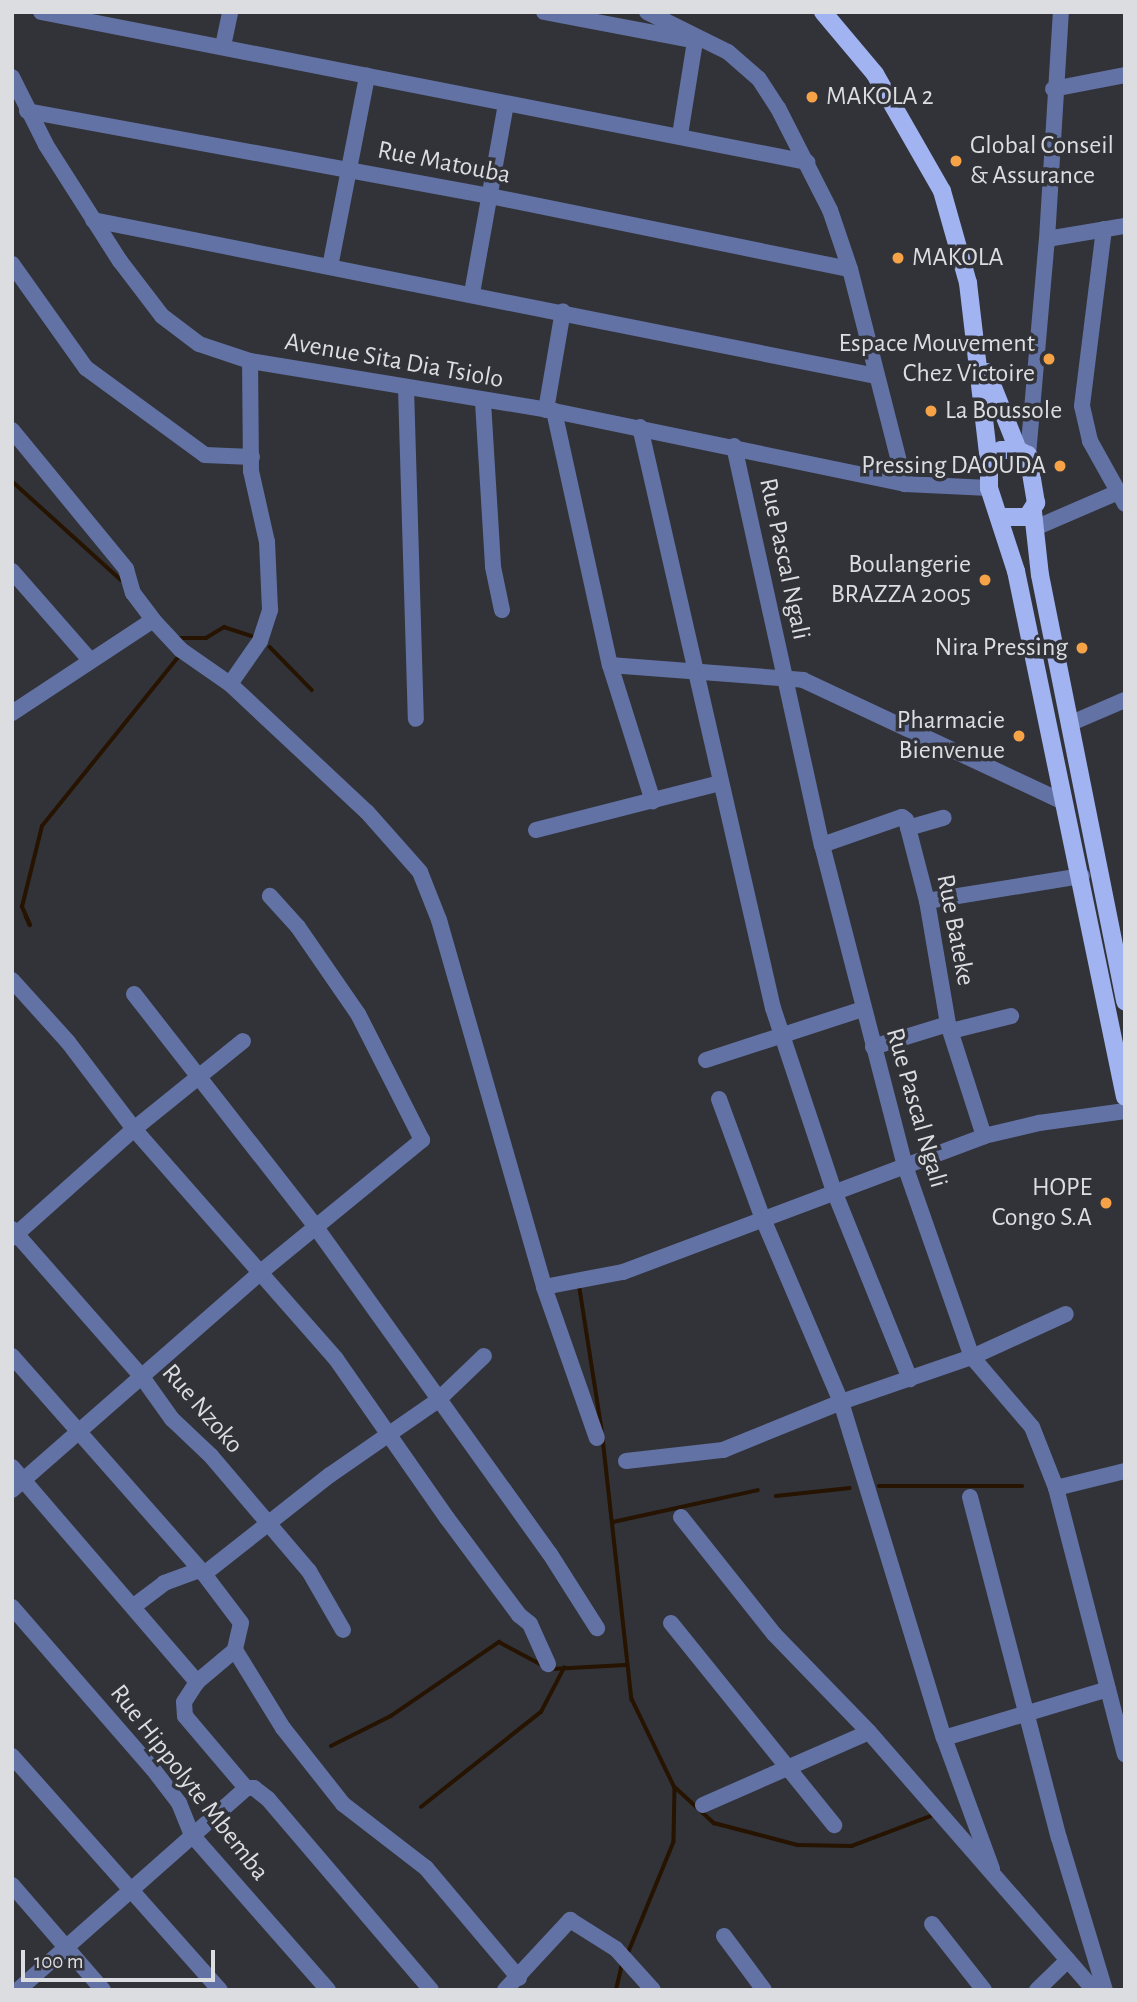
<!DOCTYPE html>
<style>
body{margin:0}
#map{position:relative;width:1137px;height:2002px;overflow:hidden;background:#313339;font-family:"Alegreya Sans",sans-serif}
div>[style]{position:absolute}
.stream>*{height:3.5px;margin:-1.75px;padding:0 1.75px;transform-origin:1.75px;border-radius:1.75px;background:#261300}
.minor>*{height:16px;margin:-8px;padding:0 8px;transform-origin:8px;border-radius:8px;background:#6372a4}
.major>*{height:18px;margin:-9px;padding:0 9px;transform-origin:9px;border-radius:9px;background:#a1b3f1}
.dots>*{width:19px;height:19px;translate:-50% -50%;box-sizing:border-box;border:4px solid #313339;border-radius:50%}
span{translate:-50% -50%;white-space:nowrap;text-align:center;line-height:1.15;-webkit-text-stroke:7px #313339;paint-order:stroke}
.poi-label{font-size:26px;color:#dbdde0}
.left{translate:0 -50%;text-align:left}
.right{translate:-100% -50%;text-align:right}
.street-label{font-size:26px;color:#dbdde0}
.frame{position:absolute;inset:0;border:14px solid #dbdde0;pointer-events:none}
.scale{position:absolute;left:21px;top:1950px;width:194px;height:32px;box-sizing:border-box;border:4px solid #dbdde0;border-top:0;padding-left:9px;font-size:21px;line-height:24px;white-space:nowrap;color:#dbdde0;-webkit-text-stroke:5px #313339;paint-order:stroke}
</style>
<div id="map">
<div class="stream">
<div style="left:12px;top:481px;width:147px;rotate:42.2deg"></div>
<div style="left:178px;top:638px;width:28px"></div>
<div style="left:206px;top:638px;width:21px;rotate:-31deg"></div>
<div style="left:224px;top:627px;width:29px;rotate:18deg"></div>
<div style="left:270px;top:647px;width:60px;rotate:45.7deg"></div>
<div style="left:26px;top:916px;width:10px;rotate:66deg"></div>
<div style="left:30px;top:925px;width:20px;rotate:-114deg"></div>
<div style="left:22px;top:907px;width:83px;rotate:-76.1deg"></div>
<div style="left:42px;top:826px;width:218px;rotate:-51.1deg"></div>
<div style="left:580px;top:1289px;width:143px;rotate:81.1deg"></div>
<div style="left:603px;top:1438px;width:263px;rotate:83.7deg"></div>
<div style="left:632px;top:1699px;width:99px;rotate:64.2deg"></div>
<div style="left:675px;top:1788px;width:54px;rotate:91.1deg"></div>
<div style="left:674px;top:1842px;width:121px;rotate:112.3deg"></div>
<div style="left:879px;top:1486px;width:143px"></div>
<div style="left:776px;top:1496px;width:74px;rotate:-6.2deg"></div>
<div style="left:613px;top:1522px;width:148px;rotate:-12.4deg"></div>
<div style="left:552px;top:1669px;width:73px;rotate:-3.1deg"></div>
<div style="left:331px;top:1746px;width:67px;rotate:-26.6deg"></div>
<div style="left:391px;top:1716px;width:131px;rotate:-34.4deg"></div>
<div style="left:499px;top:1642px;width:49px;rotate:28.1deg"></div>
<div style="left:676px;top:1788px;width:52px;rotate:42.6deg"></div>
<div style="left:714px;top:1823px;width:87px;rotate:14.7deg"></div>
<div style="left:798px;top:1845px;width:54px;rotate:1.1deg"></div>
<div style="left:852px;top:1846px;width:87px;rotate:-20.9deg"></div>
<div style="left:421px;top:1807px;width:153px;rotate:-38.4deg"></div>
<div style="left:541px;top:1712px;width:50px;rotate:-62.4deg"></div>
<div style="left:616px;top:1990px;width:26px;rotate:-77deg"></div>
</div>
<div class="minor">
<div style="left:41px;top:12px;width:781px;rotate:11.08deg"></div>
<div style="left:544px;top:12px;width:151px;rotate:10.7deg"></div>
<div style="left:647px;top:12px;width:90px;rotate:26.3deg"></div>
<div style="left:728px;top:52px;width:41px;rotate:41.1deg"></div>
<div style="left:759px;top:79px;width:35px;rotate:57deg"></div>
<div style="left:778px;top:108px;width:114px;rotate:63deg"></div>
<div style="left:830px;top:210px;width:62px;rotate:71.3deg"></div>
<div style="left:850px;top:269px;width:222px;rotate:75.7deg"></div>
<div style="left:223px;top:46px;width:35px;rotate:-78deg"></div>
<div style="left:12px;top:77px;width:76px;rotate:63.4deg"></div>
<div style="left:46px;top:145px;width:138px;rotate:57.5deg"></div>
<div style="left:120px;top:261px;width:69px;rotate:52.6deg"></div>
<div style="left:162px;top:316px;width:46px;rotate:37.1deg"></div>
<div style="left:199px;top:344px;width:54px;rotate:18.4deg"></div>
<div style="left:250px;top:361px;width:308px;rotate:9.3deg"></div>
<div style="left:554px;top:411px;width:359px;rotate:11.7deg"></div>
<div style="left:905px;top:484px;width:84px;rotate:2.7deg"></div>
<div style="left:1053px;top:89px;width:73px;rotate:-11deg"></div>
<div style="left:27px;top:111px;width:471px;rotate:10.4deg"></div>
<div style="left:490px;top:196px;width:367px;rotate:11.5deg"></div>
<div style="left:680px;top:135px;width:95px;rotate:-80.9deg"></div>
<div style="left:93px;top:220px;width:798px;rotate:11.27deg"></div>
<div style="left:1104px;top:229px;width:178px;rotate:97.1deg"></div>
<div style="left:1082px;top:406px;width:36px;rotate:77deg"></div>
<div style="left:1090px;top:441px;width:72px;rotate:60.9deg"></div>
<div style="left:1047px;top:239px;width:79px;rotate:-9.5deg"></div>
<div style="left:12px;top:264px;width:128px;rotate:54.6deg"></div>
<div style="left:86px;top:368px;width:147px;rotate:36.2deg"></div>
<div style="left:205px;top:455px;width:47px;rotate:2.4deg"></div>
<div style="left:330px;top:267px;width:195px;rotate:-79deg"></div>
<div style="left:472px;top:293px;width:192px;rotate:-79.8deg"></div>
<div style="left:406px;top:388px;width:331px;rotate:88.3deg"></div>
<div style="left:483px;top:402px;width:165px;rotate:86.5deg"></div>
<div style="left:493px;top:567px;width:44px;rotate:78.2deg"></div>
<div style="left:546px;top:410px;width:100px;rotate:-80.3deg"></div>
<div style="left:554px;top:411px;width:260px;rotate:77.6deg"></div>
<div style="left:610px;top:665px;width:143px;rotate:72.5deg"></div>
<div style="left:640px;top:427px;width:596px;rotate:77.11deg"></div>
<div style="left:773px;top:1008px;width:193px;rotate:71.6deg"></div>
<div style="left:834px;top:1191px;width:203px;rotate:68deg"></div>
<div style="left:12px;top:430px;width:180px;rotate:50.6deg"></div>
<div style="left:126px;top:569px;width:25px;rotate:74deg"></div>
<div style="left:133px;top:593px;width:34px;rotate:53deg"></div>
<div style="left:153px;top:620px;width:41px;rotate:47deg"></div>
<div style="left:181px;top:650px;width:60px;rotate:34.8deg"></div>
<div style="left:230px;top:684px;width:187px;rotate:43.1deg"></div>
<div style="left:367px;top:812px;width:80px;rotate:48.5deg"></div>
<div style="left:420px;top:872px;width:52px;rotate:68.4deg"></div>
<div style="left:439px;top:920px;width:382px;rotate:74deg"></div>
<div style="left:544px;top:1287px;width:160px;rotate:70.7deg"></div>
<div style="left:734px;top:446px;width:409px;rotate:77.6deg"></div>
<div style="left:822px;top:845px;width:332px;rotate:75.5deg"></div>
<div style="left:905px;top:1166px;width:202px;rotate:70.7deg"></div>
<div style="left:972px;top:1357px;width:92px;rotate:49.4deg"></div>
<div style="left:1032px;top:1427px;width:66px;rotate:68.5deg"></div>
<div style="left:1056px;top:1488px;width:275px;rotate:75.5deg"></div>
<div style="left:1028px;top:455px;width:217px;rotate:-85deg"></div>
<div style="left:1047px;top:239px;width:227px;rotate:-86.5deg"></div>
<div style="left:1035px;top:528px;width:88px;rotate:-23.4deg"></div>
<div style="left:12px;top:571px;width:118px;rotate:48.8deg"></div>
<div style="left:610px;top:665px;width:194px;rotate:4.4deg"></div>
<div style="left:803px;top:680px;width:287px;rotate:25.1deg"></div>
<div style="left:230px;top:684px;width:52px;rotate:-55.1deg"></div>
<div style="left:260px;top:641px;width:33px;rotate:-72deg"></div>
<div style="left:270px;top:610px;width:68px;rotate:-92.5deg"></div>
<div style="left:267px;top:542px;width:73px;rotate:-102.7deg"></div>
<div style="left:251px;top:471px;width:110px;rotate:-90.5deg"></div>
<div style="left:12px;top:713px;width:169px;rotate:-33.4deg"></div>
<div style="left:1069px;top:724px;width:61px;rotate:-23.2deg"></div>
<div style="left:908px;top:828px;width:37px;rotate:-16deg"></div>
<div style="left:536px;top:830px;width:191px;rotate:-14.3deg"></div>
<div style="left:822px;top:845px;width:85px;rotate:-19.3deg"></div>
<div style="left:902px;top:817px;width:5px;rotate:37deg"></div>
<div style="left:906px;top:820px;width:84px;rotate:75.5deg"></div>
<div style="left:927px;top:901px;width:125px;rotate:80.3deg"></div>
<div style="left:948px;top:1024px;width:118px;rotate:72.2deg"></div>
<div style="left:927px;top:901px;width:157px;rotate:-9.2deg"></div>
<div style="left:12px;top:980px;width:84px;rotate:47.9deg"></div>
<div style="left:68px;top:1042px;width:109px;rotate:52.8deg"></div>
<div style="left:134px;top:1129px;width:306px;rotate:48.7deg"></div>
<div style="left:336px;top:1359px;width:194px;rotate:55.1deg"></div>
<div style="left:447px;top:1518px;width:121px;rotate:53.4deg"></div>
<div style="left:519px;top:1615px;width:14px;rotate:39deg"></div>
<div style="left:530px;top:1624px;width:44px;rotate:65.8deg"></div>
<div style="left:134px;top:994px;width:294px;rotate:52deg"></div>
<div style="left:315px;top:1226px;width:403px;rotate:54.4deg"></div>
<div style="left:550px;top:1554px;width:88px;rotate:57.6deg"></div>
<div style="left:951px;top:1031px;width:62px;rotate:-14deg"></div>
<div style="left:873px;top:1047px;width:78px;rotate:-17deg"></div>
<div style="left:706px;top:1060px;width:165px;rotate:-18deg"></div>
<div style="left:719px;top:1099px;width:128px;rotate:69.9deg"></div>
<div style="left:763px;top:1219px;width:199px;rotate:66.9deg"></div>
<div style="left:841px;top:1402px;width:351px;rotate:73deg"></div>
<div style="left:12px;top:1229px;width:197px;rotate:48.7deg"></div>
<div style="left:142px;top:1377px;width:52px;rotate:54.5deg"></div>
<div style="left:172px;top:1419px;width:54px;rotate:43.5deg"></div>
<div style="left:211px;top:1456px;width:151px;rotate:49.6deg"></div>
<div style="left:309px;top:1571px;width:68px;rotate:60deg"></div>
<div style="left:12px;top:1238px;width:164px;rotate:-41.8deg"></div>
<div style="left:134px;top:1129px;width:140px;rotate:-38.9deg"></div>
<div style="left:544px;top:1287px;width:80px;rotate:-10.8deg"></div>
<div style="left:623px;top:1272px;width:386px;rotate:-20.6deg"></div>
<div style="left:984px;top:1136px;width:57px;rotate:-13.3deg"></div>
<div style="left:1039px;top:1123px;width:87px;rotate:-7.9deg"></div>
<div style="left:12px;top:1356px;width:290px;rotate:48.6deg"></div>
<div style="left:204px;top:1574px;width:61px;rotate:52.9deg"></div>
<div style="left:241px;top:1623px;width:28px;rotate:103deg"></div>
<div style="left:235px;top:1650px;width:92px;rotate:58.4deg"></div>
<div style="left:283px;top:1728px;width:97px;rotate:51.7deg"></div>
<div style="left:343px;top:1804px;width:105px;rotate:37.6deg"></div>
<div style="left:426px;top:1868px;width:144px;rotate:49.8deg"></div>
<div style="left:626px;top:1461px;width:98px;rotate:-6.5deg"></div>
<div style="left:723px;top:1450px;width:127px;rotate:-22.1deg"></div>
<div style="left:841px;top:1402px;width:139px;rotate:-19deg"></div>
<div style="left:972px;top:1357px;width:103px;rotate:-24.6deg"></div>
<div style="left:12px;top:1467px;width:284px;rotate:49.3deg"></div>
<div style="left:1056px;top:1488px;width:71px;rotate:-13.8deg"></div>
<div style="left:12px;top:1490px;width:332px;rotate:-41.2deg"></div>
<div style="left:262px;top:1271px;width:207px;rotate:-39.3deg"></div>
<div style="left:422px;top:1140px;width:141px;rotate:-116.9deg"></div>
<div style="left:358px;top:1014px;width:106px;rotate:-124.6deg"></div>
<div style="left:298px;top:927px;width:42px;rotate:-132.1deg"></div>
<div style="left:970px;top:1497px;width:352px;rotate:75.4deg"></div>
<div style="left:1059px;top:1838px;width:159px;rotate:73.2deg"></div>
<div style="left:681px;top:1517px;width:149px;rotate:51.5deg"></div>
<div style="left:774px;top:1634px;width:136px;rotate:45.9deg"></div>
<div style="left:869px;top:1732px;width:342px;rotate:48.9deg"></div>
<div style="left:204px;top:1574px;width:160px;rotate:-38.2deg"></div>
<div style="left:330px;top:1475px;width:130px;rotate:-34.7deg"></div>
<div style="left:437px;top:1401px;width:65px;rotate:-43.8deg"></div>
<div style="left:134px;top:1606px;width:38px;rotate:-37deg"></div>
<div style="left:164px;top:1583px;width:37px;rotate:-20deg"></div>
<div style="left:12px;top:1607px;width:215px;rotate:49deg"></div>
<div style="left:153px;top:1769px;width:43px;rotate:52.6deg"></div>
<div style="left:179px;top:1803px;width:35px;rotate:68deg"></div>
<div style="left:192px;top:1835px;width:206px;rotate:48.7deg"></div>
<div style="left:671px;top:1623px;width:260px;rotate:51.1deg"></div>
<div style="left:235px;top:1650px;width:50px;rotate:139.9deg"></div>
<div style="left:197px;top:1682px;width:24px;rotate:123deg"></div>
<div style="left:184px;top:1702px;width:14px;rotate:86deg"></div>
<div style="left:185px;top:1716px;width:94px;rotate:49.7deg"></div>
<div style="left:246px;top:1788px;width:8px"></div>
<div style="left:254px;top:1788px;width:18px;rotate:38deg"></div>
<div style="left:268px;top:1799px;width:251px;rotate:49.5deg"></div>
<div style="left:12px;top:1756px;width:313px;rotate:48.4deg"></div>
<div style="left:703px;top:1805px;width:181px;rotate:-23.7deg"></div>
<div style="left:992px;top:1869px;width:140px;rotate:-110.1deg"></div>
<div style="left:944px;top:1738px;width:171px;rotate:-16.6deg"></div>
<div style="left:12px;top:1885px;width:139px;rotate:49.1deg"></div>
<div style="left:932px;top:1924px;width:84px;rotate:51.8deg"></div>
<div style="left:724px;top:1936px;width:67px;rotate:53.5deg"></div>
<div style="left:18px;top:1990px;width:305px;rotate:-41.5deg"></div>
<div style="left:505px;top:1990px;width:96px;rotate:-47.1deg"></div>
<div style="left:570px;top:1920px;width:54px;rotate:32.2deg"></div>
<div style="left:616px;top:1949px;width:55px;rotate:47.9deg"></div>
<div style="left:1037px;top:1990px;width:43px;rotate:-44.1deg"></div>
</div>
<div class="major">
<div style="left:823px;top:12px;width:81px;rotate:50deg"></div>
<div style="left:875px;top:74px;width:135px;rotate:60.2deg"></div>
<div style="left:942px;top:191px;width:96px;rotate:74.2deg"></div>
<div style="left:968px;top:283px;width:180px;rotate:83.3deg"></div>
<div style="left:987px;top:372px;width:84px;rotate:68.3deg"></div>
<div style="left:1033px;top:512px;width:63px;rotate:83.7deg"></div>
<div style="left:1040px;top:575px;width:435px;rotate:78.7deg"></div>
<div style="left:1000px;top:517px;width:27px"></div>
<div style="left:1027px;top:517px;width:17px;rotate:-57deg"></div>
<div style="left:1036px;top:503px;width:49px;rotate:-99.5deg"></div>
<div style="left:1028px;top:455px;width:11px;rotate:-153deg"></div>
<div style="left:1018px;top:450px;width:17px;rotate:180deg"></div>
<div style="left:1001px;top:450px;width:17px;rotate:135deg"></div>
<div style="left:989px;top:462px;width:26px;rotate:90deg"></div>
<div style="left:989px;top:488px;width:87px;rotate:72deg"></div>
<div style="left:1016px;top:571px;width:537px;rotate:78.29deg"></div>
</div>
<div class="dots">
<div style="left:812px;top:97px;background:#f6a246"></div>
<div style="left:956px;top:161px;background:#f6a246"></div>
<div style="left:898px;top:258px;background:#f6a246"></div>
<div style="left:1049px;top:359px;background:#f6a246"></div>
<div style="left:931px;top:411px;background:#f6a246"></div>
<div style="left:1060px;top:466px;background:#f6a246"></div>
<div style="left:985px;top:580px;background:#f6a246"></div>
<div style="left:1082px;top:648px;background:#f6a246"></div>
<div style="left:1019px;top:736px;background:#f6a246"></div>
<div style="left:1106px;top:1203px;background:#f6a246"></div>
</div>
<div class="poi-label">
<span class="left" style="left:826px;top:97px">MAKOLA 2</span>
<span class="left" style="left:970px;top:161px">Global Conseil<br>&amp; Assurance</span>
<span class="left" style="left:912px;top:258px">MAKOLA</span>
<span class="right" style="left:1035px;top:359px">Espace Mouvement<br>Chez Victoire</span>
<span class="left" style="left:945px;top:411px">La Boussole</span>
<span class="right" style="left:1046px;top:466px">Pressing DAOUDA</span>
<span class="right" style="left:971px;top:580px">Boulangerie<br>BRAZZA 2005</span>
<span class="right" style="left:1068px;top:648px">Nira Pressing</span>
<span class="right" style="left:1005px;top:736px">Pharmacie<br>Bienvenue</span>
<span class="right" style="left:1092px;top:1203px">HOPE<br>Congo S.A</span>
</div>
<div class="street-label">
<span style="left:444px;top:163px;rotate:11deg">Rue Matouba</span>
<span style="left:394px;top:361px;rotate:10deg">Avenue Sita Dia Tsiolo</span>
<span style="left:784px;top:559px;rotate:78deg">Rue Pascal Ngali</span>
<span style="left:955px;top:930px;rotate:79deg">Rue Bateke</span>
<span style="left:916px;top:1108px;rotate:74deg">Rue Pascal Ngali</span>
<span style="left:202px;top:1409px;rotate:49deg">Rue Nzoko</span>
<span style="left:189px;top:1783px;rotate:52deg">Rue Hippolyte Mbemba</span>
</div>
<div class="frame"></div>
<div class="scale">100 m</div>
</div>
